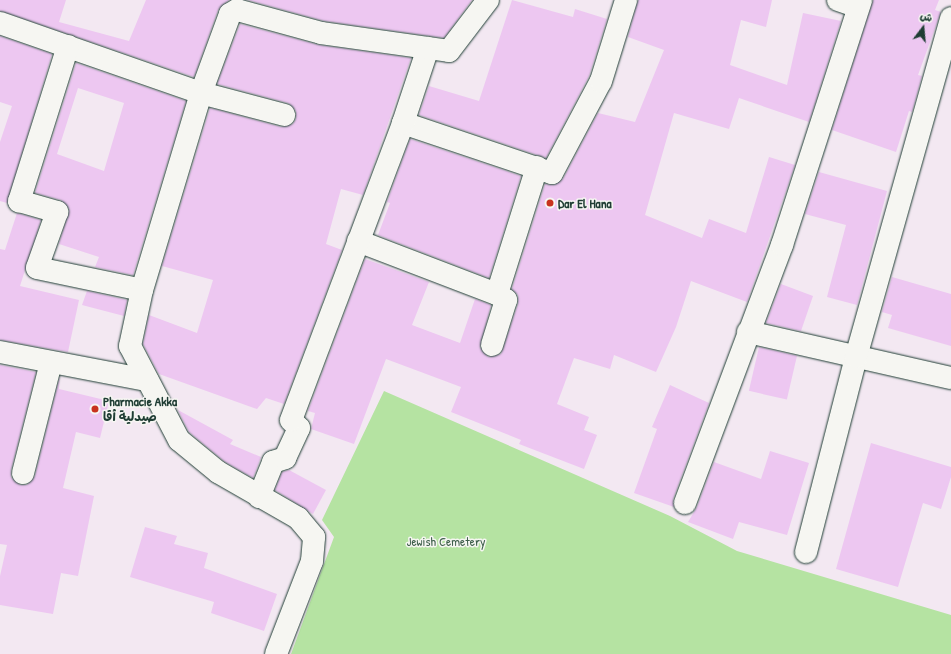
<!DOCTYPE html>
<meta charset="utf-8">
<style>
body{margin:0}
#map{position:relative;width:951px;height:654px;overflow:hidden;background:#f3e8f2;font-family:"Patrick Hand","Playpen Sans Arabic",sans-serif}
div>[style]{position:absolute}
.green>*{inset:0;background:#b5e3a2}
.building>*{inset:0;background:#edc7f1;transform-origin:0 0}
.roads{filter:drop-shadow(0 0 1px #1f3d34) drop-shadow(0 0 1px #1f3d34)}
.minor>*{height:22px;margin:-11px;padding:0 11px;transform-origin:11px;border-radius:11px;background:#f6f6f2}
.dots>*{width:11px;height:11px;translate:-50% -50%;box-sizing:border-box;border:2px solid #f6f6f2;border-radius:50%}
span{translate:-50% -50%;white-space:nowrap;text-align:center;line-height:1.15;-webkit-text-stroke:3px #f6f6f2;paint-order:stroke}
.poi-label{font-size:13px;color:#1f3d34;font-weight:700}
.left{translate:0 -50%;text-align:left}
.park-label{font-size:13px;color:#3d5e4a}
.north{position:absolute;left:903px;top:8px;width:40px;height:40px;-webkit-text-stroke:3px #f6f6f2;paint-order:stroke;rotate:16deg;font-size:11px;font-weight:700;line-height:16px;text-align:center;color:#1f3d34}
.north::after{content:'';display:block;margin:auto;width:14px;height:18px;background:#1f3d34;clip-path:polygon(50% 0,100% 100%,50% 72%,0 100%)}
</style>
<div id="map">
<div class="green">
<div style="clip-path:polygon(384px 391px,670px 516px,737px 551px,951px 615px,951px 654px,291px 654px,334px 537px,322px 520px)"></div>
</div>
<div class="building">
<div style="clip-path:polygon(0 0,66px 0,59px 22px,129px 41px,146px 0,229px 0,218px 10px,194px 77px,0 11px)"></div>
<div style="clip-path:polygon(248px 0,472px 0,444px 38px,324px 21px)"></div>
<div style="clip-path:polygon(512px 0,573px 17px,575px 9px,607px 19px,589px 76px,546px 158px,419px 115px,429px 86px,479px 101px)"></div>
<div style="clip-path:polygon(638px 0,772px 0,766px 27px,741px 20px,730px 65px,787px 85px,803px 13px,841px 21px,809px 122px,739px 98px,729px 129px,674px 113px,645px 215px,702px 238px,709px 219px,746px 233px,769px 157px,795px 165px,747px 302px,691px 281px,676px 327px,656px 372px,614px 355px,610px 369px,574px 358px,557px 404px,589px 417px,584px 430px,597px 435px,584px 469px,519px 444px,521px 440px,451px 412px,461px 387px,386px 359px,354px 444px,311px 429px,315px 413px,308px 411px,365px 259px,429px 282px,412px 325px,460px 343px,475px 299px,491px 305px,480px 347px,488px 357px,501px 354px,518px 304px,518px 295px,512px 289px,545px 184px,554px 185px,563px 179px,598px 113px,635px 122px,664px 50px,628px 37px)"></div>
<div style="clip-path:polygon(873px 0,939px 0,935px 10px,941px 12px,918px 75px,922px 76px,912px 112px,909px 111px,896px 152px,832px 130px)"></div>
<div style="clip-path:polygon(240px 24px,319px 45px,411px 58px,363px 195px,341px 189px,326px 244px,342px 250px,284px 404px,266px 398px,257px 409px,159px 374px,143px 344px,149px 315px,197px 333px,213px 280px,162px 266px,210px 108px,281px 127px,293px 124px,296px 119px,296px 111px,288px 103px,217px 84px)"></div>
<div style="clip-path:polygon(0 36px,52px 54px,7px 203px,0 201px,0 142px,12px 106px,0 102px)"></div>
<div style="clip-path:polygon(evenodd,76px 63px,186px 101px,133px 275px,95px 267px,99px 257px,59px 244px,69px 209px,61px 200px,35px 193px,76px 63px,78px 88px,124px 103px,104px 171px,57px 154px,78px 88px)"></div>
<div style="clip-path:polygon(410px 139px,521px 176px,489px 278px,378px 235px,390px 203px,387px 202px)"></div>
<div style="clip-path:polygon(819px 172px,887px 191px,857px 305px,827px 297px,846px 225px,805px 214px)"></div>
<div style="clip-path:polygon(17px 213px,41px 220px,20px 286px,79px 300px,68px 352px,0 340px,0 249px,5px 250px)"></div>
<div style="clip-path:polygon(892px 277px,951px 294px,951px 346px,888px 328px,892px 315px,882px 312px)"></div>
<div style="clip-path:polygon(781px 284px,813px 296px,801px 331px,766px 323px)"></div>
<div style="clip-path:polygon(87px 291px,127px 300px,124px 316px,82px 305px)"></div>
<div style="left:759px;top:347px;width:39px;height:45px;rotate:13deg"></div>
<div style="clip-path:polygon(0 365px,36px 372px,11px 470px,11px 477px,20px 485px,27px 485px,35px 476px,60px 376px,59px 389px,109px 401px,100px 438px,76px 432px,63px 488px,94px 496px,78px 576px,61px 573px,53px 614px,0 605px,0 576px,7px 545px,0 544px)"></div>
<div style="clip-path:polygon(670px 385px,709px 403px,673px 499px,674px 507px,634px 493px,657px 429px,652px 427px)"></div>
<div style="clip-path:polygon(178px 410px,233px 440px,230px 444px,261px 457px,253px 478px,225px 462px,189px 432px)"></div>
<div style="clip-path:polygon(871px 443px,951px 467px,951px 477px,941px 509px,923px 503px,898px 587px,836px 569px)"></div>
<div style="clip-path:polygon(770px 451px,809px 463px,787px 535px,739px 522px,733px 539px,688px 522px,697px 507px,714px 462px,761px 479px)"></div>
<div style="clip-path:polygon(289px 470px,326px 490px,313px 514px,275px 490px,282px 472px)"></div>
<div style="clip-path:polygon(145px 527px,177px 536px,174px 544px,208px 553px,204px 568px,277px 594px,264px 631px,211px 613px,214px 602px,130px 577px)"></div>
</div>
<div class="roads">
<div class="minor">
<div style="left:838px;top:0;width:21px;rotate:19deg"></div>
<div style="left:0;top:23px;width:213px;rotate:19.2deg"></div>
<div style="left:201px;top:93px;width:86px;rotate:14.8deg"></div>
<div style="left:68px;top:46px;width:163px;rotate:107.5deg"></div>
<div style="left:19px;top:201px;width:40px;rotate:16deg"></div>
<div style="left:57px;top:212px;width:59px;rotate:109.7deg"></div>
<div style="left:37px;top:268px;width:107px;rotate:11.8deg"></div>
<div style="left:403px;top:123px;width:157px;rotate:18.6deg"></div>
<div style="left:552px;top:173px;width:104px;rotate:-62deg"></div>
<div style="left:601px;top:81px;width:85px;rotate:-72.8deg"></div>
<div style="left:358px;top:241px;width:149px;rotate:20.9deg"></div>
<div style="left:497px;top:294px;width:11px;rotate:34deg"></div>
<div style="left:506px;top:300px;width:47px;rotate:107.3deg"></div>
<div style="left:497px;top:294px;width:133px;rotate:-72.5deg"></div>
<div style="left:748px;top:332px;width:208px;rotate:12.8deg"></div>
<div style="left:0;top:352px;width:150px;rotate:10.8deg"></div>
<div style="left:23px;top:473px;width:114px;rotate:-75.8deg"></div>
<div style="left:259px;top:497px;width:38px;rotate:-68deg"></div>
<div style="left:273px;top:462px;width:13px;rotate:-18deg"></div>
<div style="left:285px;top:458px;width:33px;rotate:-65deg"></div>
<div style="left:299px;top:428px;width:11px;rotate:-135deg"></div>
<div style="left:291px;top:420px;width:317px;rotate:-69.3deg"></div>
<div style="left:403px;top:123px;width:79px;rotate:-71.6deg"></div>
<div style="left:685px;top:503px;width:276px;rotate:-69.4deg"></div>
<div style="left:782px;top:245px;width:257px;rotate:-72.1deg"></div>
<div style="left:806px;top:552px;width:201px;rotate:-75.6deg"></div>
<div style="left:856px;top:357px;width:352px;rotate:-74.3deg"></div>
<div style="left:276px;top:654px;width:100px;rotate:-68.8deg"></div>
<div style="left:312px;top:561px;width:24px;rotate:-85deg"></div>
<div style="left:314px;top:537px;width:25px;rotate:-130deg"></div>
<div style="left:298px;top:518px;width:92px;rotate:-150.1deg"></div>
<div style="left:218px;top:472px;width:50px;rotate:-140.6deg"></div>
<div style="left:179px;top:440px;width:106px;rotate:-117.5deg"></div>
<div style="left:130px;top:346px;width:57px;rotate:-77.9deg"></div>
<div style="left:142px;top:290px;width:206px;rotate:-73.3deg"></div>
<div style="left:201px;top:93px;width:84px;rotate:-69.8deg"></div>
<div style="left:230px;top:14px;width:8px;rotate:-30deg"></div>
<div style="left:237px;top:10px;width:87px;rotate:15.3deg"></div>
<div style="left:321px;top:33px;width:129px;rotate:8deg"></div>
<div style="left:449px;top:51px;width:64px;rotate:-52.6deg"></div>
</div>
</div>
<div class="dots">
<div style="left:550px;top:203px;background:#c8321e"></div>
<div style="left:95px;top:409px;background:#c8321e"></div>
</div>
<div class="poi-label">
<span class="left" style="left:558px;top:203px">Dar El Hana</span>
<span class="left" style="left:103px;top:409px">Pharmacie Akka<br>صيدلية أقا</span>
</div>
<div class="park-label">
<span style="left:446px;top:541px">Jewish Cemetery</span>
</div>
<div class="north">ش</div>
</div>
